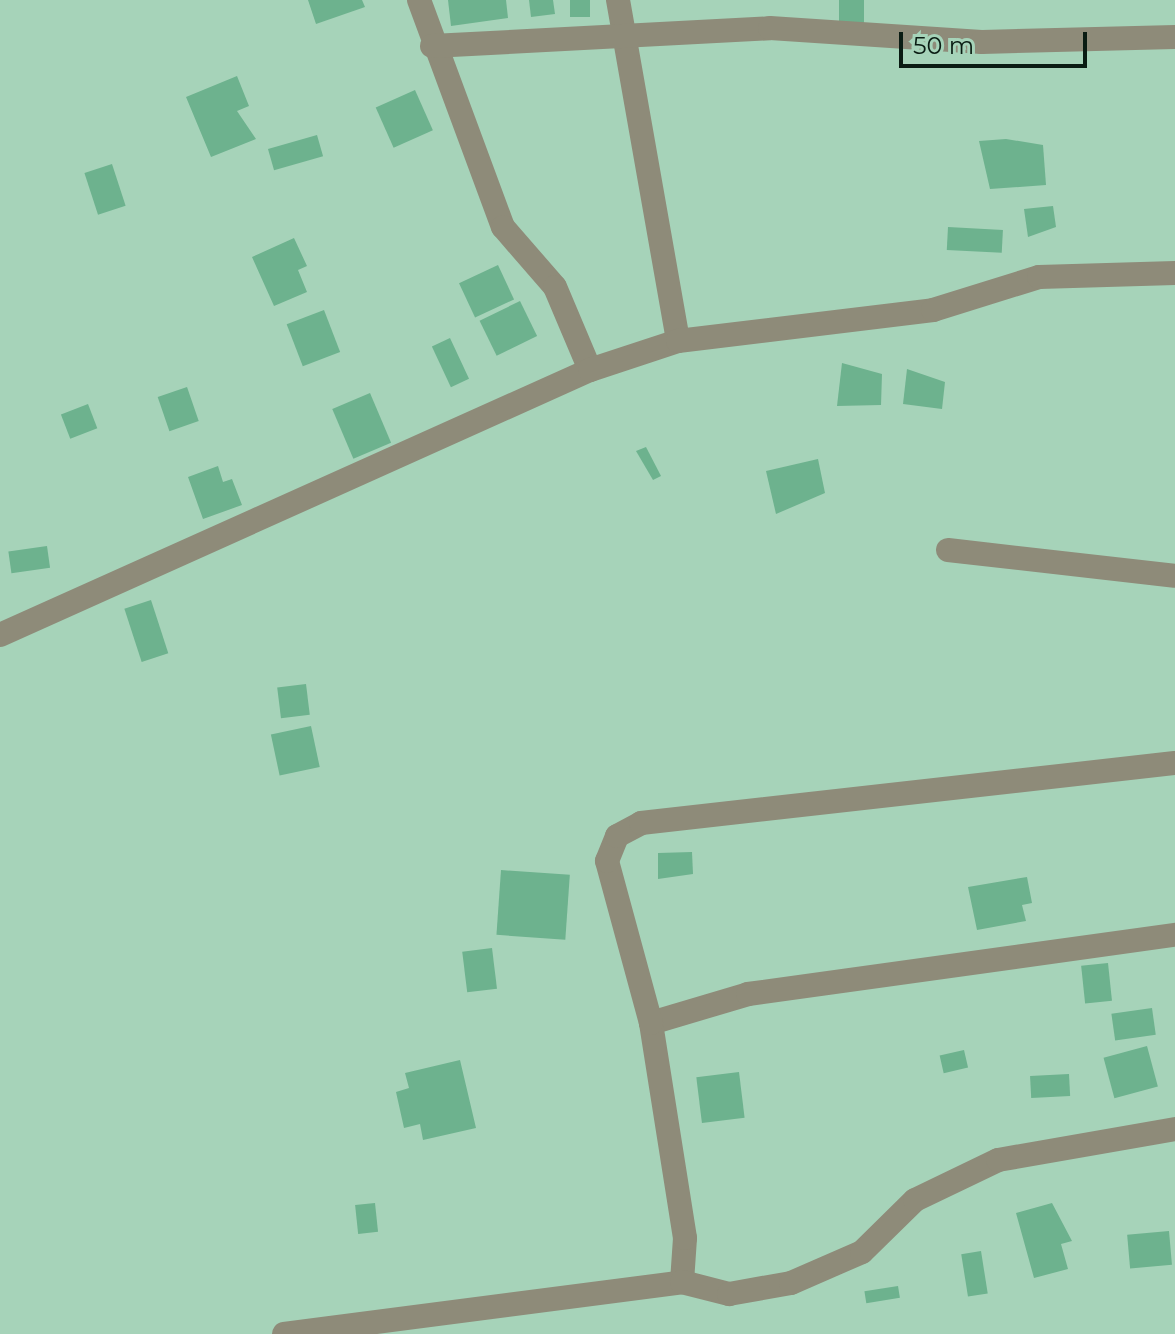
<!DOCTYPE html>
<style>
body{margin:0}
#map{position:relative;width:1175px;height:1334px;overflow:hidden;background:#a6d3b9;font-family:Montserrat,sans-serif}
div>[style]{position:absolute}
.building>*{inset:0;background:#6db28e;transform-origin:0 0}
.minor>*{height:24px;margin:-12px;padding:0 12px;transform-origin:12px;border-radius:12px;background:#8e8b79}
span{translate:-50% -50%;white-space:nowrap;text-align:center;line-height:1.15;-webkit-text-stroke:6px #a6d3b9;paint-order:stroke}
.scale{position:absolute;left:899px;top:32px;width:188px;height:36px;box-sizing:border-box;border:4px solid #0a1c13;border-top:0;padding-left:10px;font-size:24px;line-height:28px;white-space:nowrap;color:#0a1c13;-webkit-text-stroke:6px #a6d3b9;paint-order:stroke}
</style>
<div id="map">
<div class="building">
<div style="clip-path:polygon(308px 0,362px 0,365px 7px,316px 24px)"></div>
<div style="clip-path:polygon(448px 0,506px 0,508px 18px,451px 26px)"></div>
<div style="clip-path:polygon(529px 0,553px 0,555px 14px,531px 17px)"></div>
<div style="left:570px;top:0;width:20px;height:17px"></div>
<div style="left:839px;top:0;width:25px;height:26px"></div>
<div style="clip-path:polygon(237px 76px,249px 106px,237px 111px,256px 139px,211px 157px,186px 97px)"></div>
<div style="left:415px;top:90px;width:44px;height:43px;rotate:66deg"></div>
<div style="left:317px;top:135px;width:22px;height:51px;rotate:74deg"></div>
<div style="clip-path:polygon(1006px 139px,1043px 145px,1046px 185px,990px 189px,979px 141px)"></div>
<div style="left:112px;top:164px;width:44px;height:29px;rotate:72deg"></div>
<div style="clip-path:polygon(1053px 206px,1056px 227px,1028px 237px,1024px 209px)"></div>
<div style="left:948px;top:227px;width:55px;height:23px;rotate:3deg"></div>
<div style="clip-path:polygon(294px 238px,307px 266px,298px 270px,307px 292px,274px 306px,252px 257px)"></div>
<div style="left:498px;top:265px;width:38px;height:43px;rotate:65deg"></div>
<div style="left:520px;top:301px;width:39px;height:45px;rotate:64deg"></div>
<div style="left:324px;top:310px;width:45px;height:40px;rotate:69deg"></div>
<div style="left:450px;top:338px;width:45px;height:20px;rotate:65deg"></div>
<div style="clip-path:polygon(842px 363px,882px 374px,881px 405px,837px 406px)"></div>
<div style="clip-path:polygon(907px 369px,945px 382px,942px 409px,903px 404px)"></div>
<div style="left:187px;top:387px;width:36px;height:31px;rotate:71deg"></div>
<div style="left:370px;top:393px;width:54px;height:41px;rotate:67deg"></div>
<div style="left:88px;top:404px;width:26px;height:29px;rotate:69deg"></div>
<div style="clip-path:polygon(646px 447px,661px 476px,653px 480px,636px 451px)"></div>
<div style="clip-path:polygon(818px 459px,825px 493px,776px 514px,766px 471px)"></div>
<div style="clip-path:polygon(218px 466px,223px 482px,232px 479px,242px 505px,203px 519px,188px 477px)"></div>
<div style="left:47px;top:546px;width:22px;height:39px;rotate:82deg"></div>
<div style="left:151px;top:600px;width:56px;height:28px;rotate:72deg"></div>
<div style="left:306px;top:684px;width:31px;height:29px;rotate:83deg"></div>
<div style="left:311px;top:726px;width:42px;height:41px;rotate:78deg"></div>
<div style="clip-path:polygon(692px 852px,693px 874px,658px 879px,658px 853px)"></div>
<div style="left:501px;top:870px;width:69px;height:65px;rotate:4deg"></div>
<div style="clip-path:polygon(1027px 877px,1032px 903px,1022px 905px,1026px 921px,977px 930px,968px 887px)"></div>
<div style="left:492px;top:948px;width:41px;height:30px;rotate:83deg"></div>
<div style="left:1108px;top:963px;width:38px;height:27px;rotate:84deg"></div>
<div style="left:1152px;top:1008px;width:27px;height:41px;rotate:82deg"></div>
<div style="left:1147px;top:1046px;width:42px;height:45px;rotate:75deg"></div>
<div style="left:964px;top:1050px;width:18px;height:25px;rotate:77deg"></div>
<div style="clip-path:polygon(460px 1060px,476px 1128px,423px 1140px,420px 1124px,404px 1128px,396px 1092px,409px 1088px,405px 1073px)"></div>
<div style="left:739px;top:1072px;width:46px;height:43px;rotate:83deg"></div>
<div style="left:1069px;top:1074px;width:22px;height:39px;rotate:87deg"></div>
<div style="left:375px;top:1203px;width:29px;height:20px;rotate:84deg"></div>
<div style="clip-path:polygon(1052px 1203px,1072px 1241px,1061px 1244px,1068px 1269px,1034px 1278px,1016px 1213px)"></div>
<div style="left:1169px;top:1231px;width:34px;height:42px;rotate:85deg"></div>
<div style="left:981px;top:1251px;width:43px;height:20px;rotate:81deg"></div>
<div style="left:898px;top:1286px;width:12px;height:34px;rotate:81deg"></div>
</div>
<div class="minor">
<div style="left:419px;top:0;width:242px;rotate:69.7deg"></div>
<div style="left:503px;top:227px;width:79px;rotate:49.1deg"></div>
<div style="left:555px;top:287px;width:90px;rotate:67.1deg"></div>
<div style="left:618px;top:0;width:346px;rotate:80deg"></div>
<div style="left:432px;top:46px;width:338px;rotate:-3deg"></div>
<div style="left:770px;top:28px;width:212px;rotate:3.8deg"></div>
<div style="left:982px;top:42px;width:193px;rotate:-1.5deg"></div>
<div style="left:948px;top:550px;width:228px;rotate:6.5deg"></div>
<div style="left:0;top:635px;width:647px;rotate:-24.19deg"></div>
<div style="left:590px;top:370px;width:93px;rotate:-18.2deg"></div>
<div style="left:678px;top:341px;width:257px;rotate:-6.9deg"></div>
<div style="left:933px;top:310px;width:111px;rotate:-17.3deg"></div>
<div style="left:1039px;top:277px;width:136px;rotate:-1.7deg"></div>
<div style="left:651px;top:1023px;width:101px;rotate:-16.6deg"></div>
<div style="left:748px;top:994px;width:431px;rotate:-7.9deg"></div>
<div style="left:682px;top:1282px;width:44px;rotate:-86.1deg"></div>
<div style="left:685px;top:1238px;width:218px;rotate:-99deg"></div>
<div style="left:651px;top:1023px;width:168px;rotate:-105.2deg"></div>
<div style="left:607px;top:861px;width:27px;rotate:-68deg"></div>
<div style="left:617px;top:836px;width:27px;rotate:-28deg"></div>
<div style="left:641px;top:823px;width:537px;rotate:-6.41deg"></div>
<div style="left:284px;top:1334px;width:401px;rotate:-7.4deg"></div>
<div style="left:682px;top:1282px;width:49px;rotate:14.3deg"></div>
<div style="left:729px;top:1294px;width:63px;rotate:-10.1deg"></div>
<div style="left:791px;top:1283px;width:77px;rotate:-23.6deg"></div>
<div style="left:862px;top:1252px;width:74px;rotate:-44.5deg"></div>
<div style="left:915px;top:1200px;width:92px;rotate:-25.7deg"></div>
<div style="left:998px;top:1160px;width:180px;rotate:-9.9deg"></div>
</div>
<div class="scale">50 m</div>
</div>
